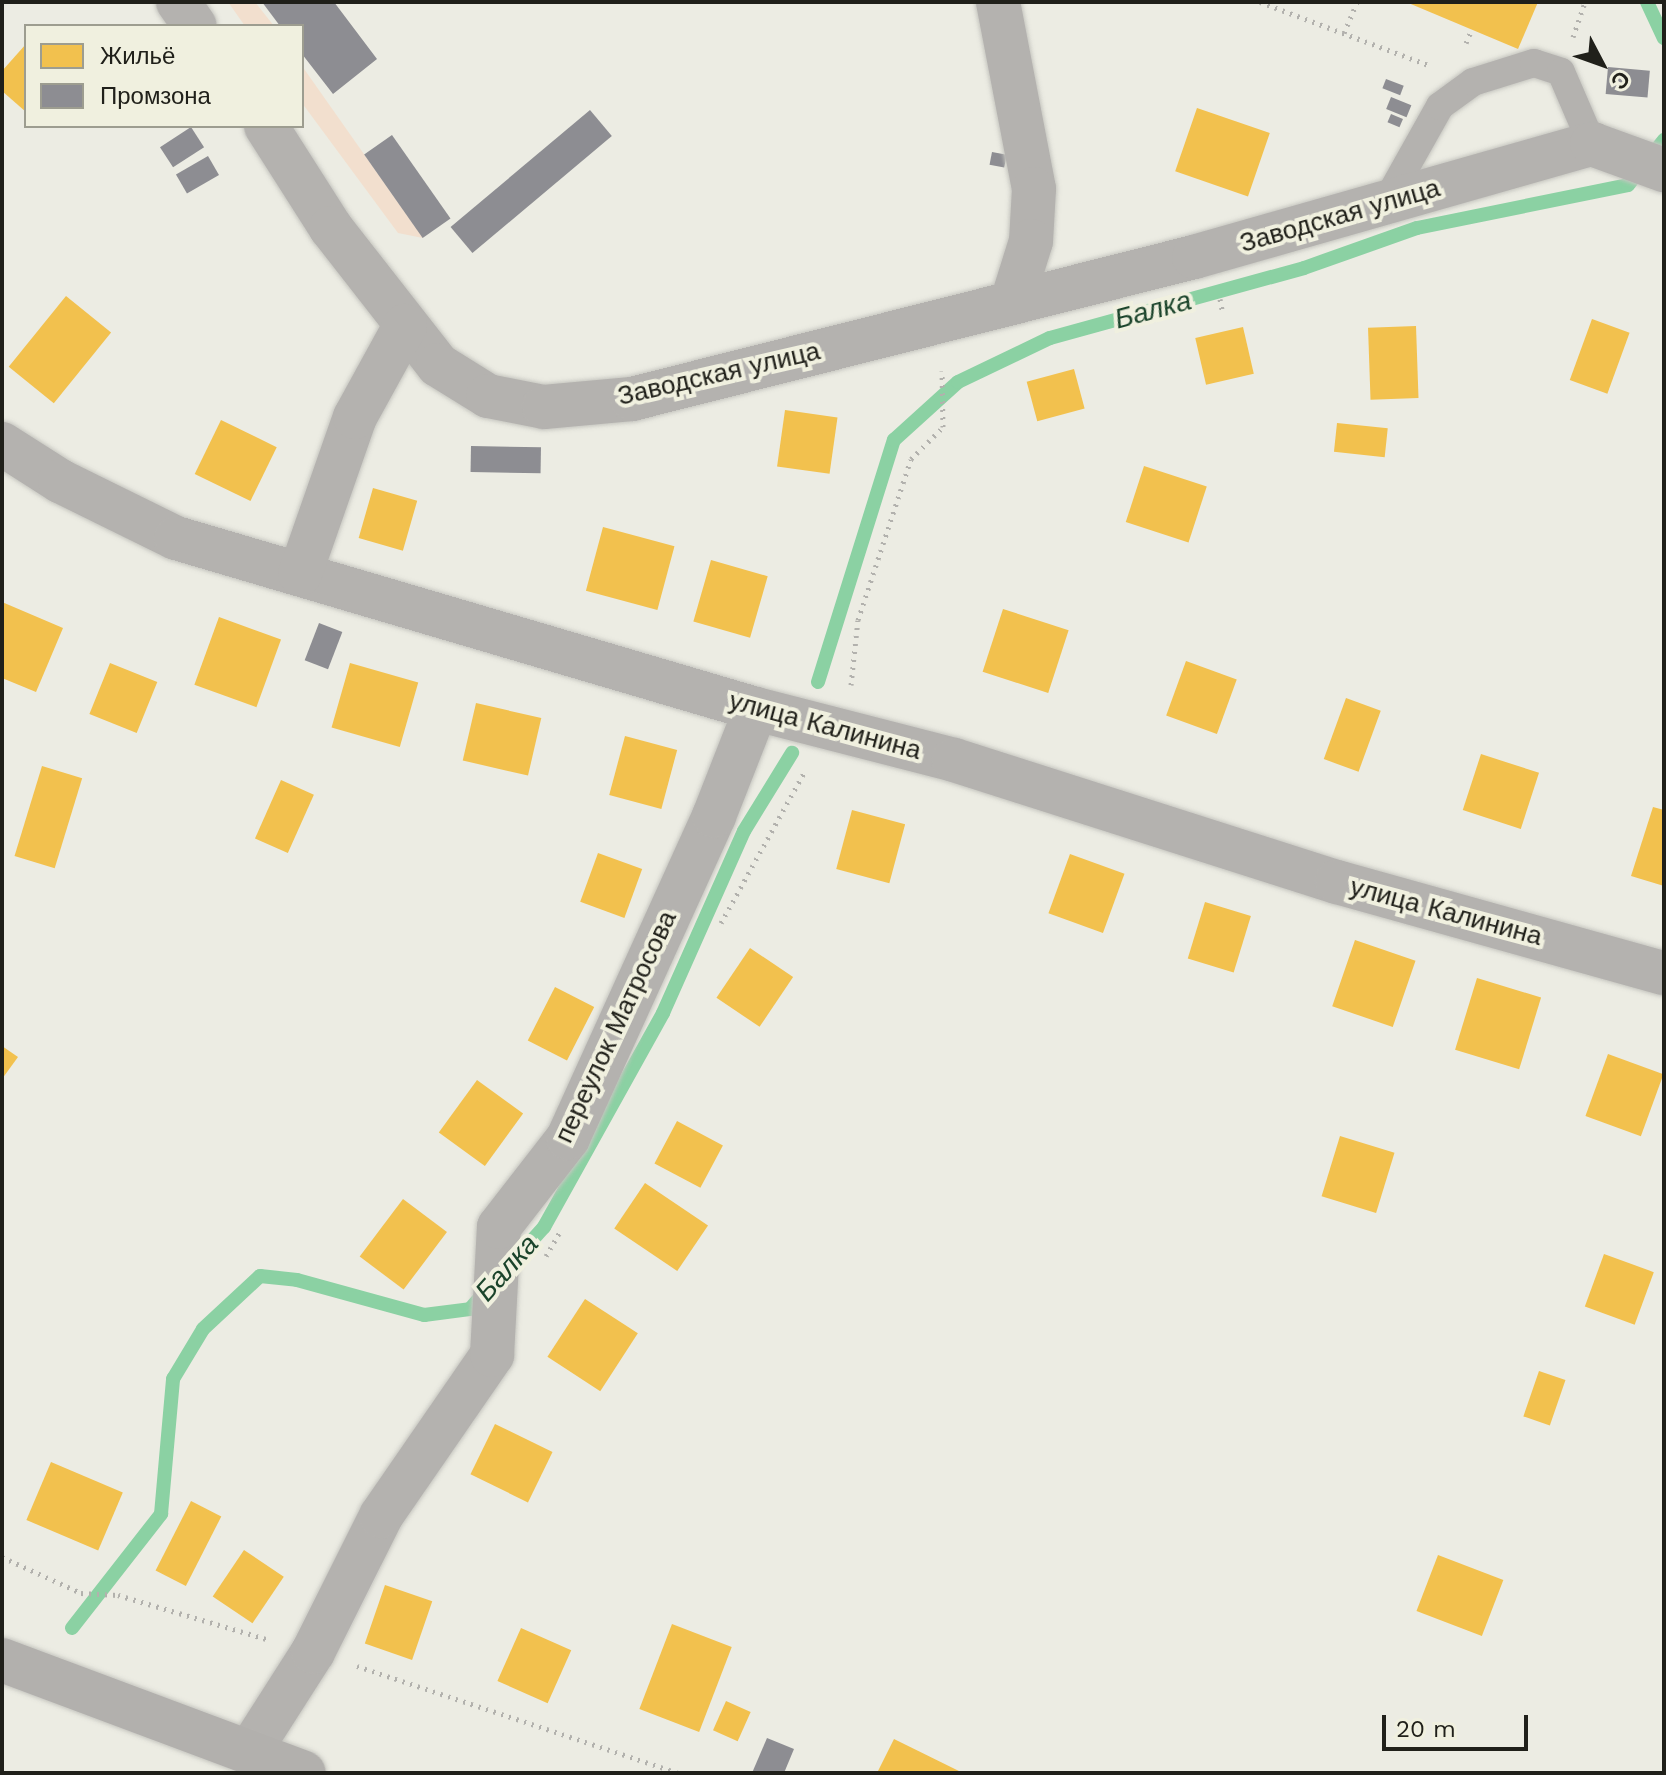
<!DOCTYPE html>
<meta charset="utf-8">
<style>
body{margin:0}
#map{position:relative;width:1666px;height:1775px;overflow:hidden;background:#ecece3;font-family:"Work Sans",sans-serif}
div>[style]{position:absolute}
.green>*{inset:0;background:#f2dfce}
.homes>*{inset:0;background:#f2c14e;transform-origin:0 0}
.industry>*{inset:0;background:#8d8d92;transform-origin:0 0}
.stream>*{height:14px;margin:-7px;padding:0 7px;transform-origin:7px;border-radius:7px;background:#8bd1a3}
.path>*{height:5px;margin-top:-2.5px;transform-origin:0;background:repeating-linear-gradient(90deg,#b2b1ad 0 2px,transparent 0 8px)}
.roads{filter:drop-shadow(0 0 2px #c6c6c0) drop-shadow(0 0 2px #c6c6c0)}
.lane>*{height:28px;margin:-14px;padding:0 14px;transform-origin:14px;border-radius:14px;background:#b4b2af}
.street>*{height:44px;margin:-22px;padding:0 22px;transform-origin:22px;border-radius:22px;background:#b4b2af}
.secondary>*{height:44px;margin:-22px;padding:0 22px;transform-origin:22px;border-radius:22px;background:#b2b0ad}
span{translate:-50% -50%;white-space:nowrap;text-align:center;line-height:1.15;-webkit-text-stroke:8px #f0f0df;paint-order:stroke}
.street-label{font-size:26px;color:#20201a}
.water-label{font-size:28px;color:#1b442b;font-style:italic}
.frame{position:absolute;inset:0;border:4px solid #20201a;pointer-events:none}
.legend{position:absolute;left:24px;top:24px;width:280px;height:104px;box-sizing:border-box;background:#f0f0df;border:2px solid #9d9d90;margin:0;padding:10px 14px;list-style:none;font-size:24px;color:#20201a}
.legend li{display:flex;align-items:center;gap:16px;height:40px}
.legend b{width:40px;border:2px solid #9d9d90}
.north{position:absolute;left:1562px;top:24px;width:80px;height:80px;-webkit-text-stroke:6px #f0f0df;paint-order:stroke;rotate:131deg;font-size:22px;font-weight:700;line-height:32px;text-align:center;color:#20201a}
.north::after{content:'';display:block;margin:auto;width:28px;height:36px;background:#20201a;clip-path:polygon(50% 0,100% 100%,50% 72%,0 100%)}
.scale{position:absolute;left:1382px;top:1715px;width:146px;height:36px;box-sizing:border-box;border:4px solid #20201a;border-top:0;padding-left:10px;font-size:24px;line-height:28px;white-space:nowrap;color:#20201a;-webkit-text-stroke:6px #f0f0df;paint-order:stroke}
</style>
<div id="map">
<div class="green">
<div style="clip-path:polygon(228px 2px,255px 2px,274px 26px,245px 26px)"></div>
<div style="clip-path:polygon(302px 66px,423px 238px,398px 233px,302px 103px)"></div>
</div>
<div class="homes">
<div style="clip-path:polygon(1406px 2px,1538px 2px,1518px 49px)"></div>
<div style="clip-path:polygon(26px 44px,26px 112px,2px 91px,2px 71px)"></div>
<div style="left:1197px;top:108px;width:77px;height:67px;rotate:19deg"></div>
<div style="left:66px;top:296px;width:58px;height:91px;rotate:39deg"></div>
<div style="left:1592px;top:319px;width:40px;height:65px;rotate:20deg"></div>
<div style="left:1416px;top:326px;width:72px;height:48px;rotate:88deg"></div>
<div style="left:1243px;top:327px;width:48px;height:49px;rotate:77deg"></div>
<div style="left:1074px;top:369px;width:41px;height:49px;rotate:75deg"></div>
<div style="left:785px;top:410px;width:53px;height:57px;rotate:8deg"></div>
<div style="left:221px;top:420px;width:62px;height:60px;rotate:26deg"></div>
<div style="left:1337px;top:423px;width:51px;height:29px;rotate:6deg"></div>
<div style="left:1144px;top:466px;width:66px;height:59px;rotate:18deg"></div>
<div style="left:373px;top:488px;width:46px;height:52px;rotate:16deg"></div>
<div style="left:603px;top:527px;width:74px;height:66px;rotate:15deg"></div>
<div style="left:711px;top:560px;width:59px;height:64px;rotate:16deg"></div>
<div style="clip-path:polygon(2px 602px,63px 628px,36px 692px,2px 678px)"></div>
<div style="left:1003px;top:609px;width:69px;height:66px;rotate:18deg"></div>
<div style="left:219px;top:617px;width:66px;height:72px;rotate:20deg"></div>
<div style="left:1186px;top:661px;width:54px;height:58px;rotate:20deg"></div>
<div style="left:110px;top:663px;width:51px;height:55px;rotate:22deg"></div>
<div style="left:350px;top:663px;width:71px;height:67px;rotate:16deg"></div>
<div style="left:1346px;top:698px;width:37px;height:65px;rotate:20deg"></div>
<div style="left:476px;top:703px;width:67px;height:59px;rotate:13deg"></div>
<div style="left:625px;top:736px;width:54px;height:61px;rotate:15deg"></div>
<div style="left:1481px;top:754px;width:61px;height:59px;rotate:18deg"></div>
<div style="left:42px;top:766px;width:42px;height:94px;rotate:17deg"></div>
<div style="left:281px;top:780px;width:36px;height:64px;rotate:24deg"></div>
<div style="clip-path:polygon(1653px 807px,1664px 810px,1664px 886px,1631px 876px)"></div>
<div style="left:852px;top:810px;width:55px;height:61px;rotate:15deg"></div>
<div style="left:598px;top:853px;width:47px;height:52px;rotate:20deg"></div>
<div style="left:1070px;top:854px;width:58px;height:63px;rotate:20deg"></div>
<div style="left:1205px;top:902px;width:48px;height:59px;rotate:17deg"></div>
<div style="left:1355px;top:940px;width:64px;height:70px;rotate:19deg"></div>
<div style="left:750px;top:948px;width:52px;height:60px;rotate:34deg"></div>
<div style="left:1477px;top:978px;width:67px;height:75px;rotate:17deg"></div>
<div style="left:555px;top:987px;width:44px;height:60px;rotate:27deg"></div>
<div style="clip-path:polygon(2px 1046px,18px 1057px,2px 1079px)"></div>
<div style="left:1608px;top:1054px;width:59px;height:66px;rotate:20deg"></div>
<div style="left:477px;top:1080px;width:57px;height:65px;rotate:36deg"></div>
<div style="left:677px;top:1121px;width:52px;height:48px;rotate:28deg"></div>
<div style="left:1340px;top:1136px;width:57px;height:63px;rotate:17deg"></div>
<div style="left:645px;top:1183px;width:76px;height:55px;rotate:34deg"></div>
<div style="left:403px;top:1199px;width:55px;height:72px;rotate:37deg"></div>
<div style="left:1604px;top:1254px;width:53px;height:56px;rotate:20deg"></div>
<div style="left:585px;top:1299px;width:63px;height:69px;rotate:33deg"></div>
<div style="left:1539px;top:1371px;width:28px;height:48px;rotate:19deg"></div>
<div style="left:495px;top:1424px;width:64px;height:56px;rotate:26deg"></div>
<div style="left:51px;top:1462px;width:78px;height:63px;rotate:23deg"></div>
<div style="left:191px;top:1501px;width:34px;height:78px;rotate:27deg"></div>
<div style="left:244px;top:1550px;width:48px;height:56px;rotate:34deg"></div>
<div style="left:1438px;top:1555px;width:70px;height:60px;rotate:21deg"></div>
<div style="left:385px;top:1585px;width:50px;height:62px;rotate:19deg"></div>
<div style="left:672px;top:1624px;width:64px;height:91px;rotate:21deg"></div>
<div style="left:521px;top:1628px;width:55px;height:58px;rotate:24deg"></div>
<div style="left:726px;top:1701px;width:27px;height:32px;rotate:24deg"></div>
<div style="clip-path:polygon(894px 1739px,963px 1773px,877px 1773px)"></div>
</div>
<div class="industry">
<div style="clip-path:polygon(262px 2px,334px 2px,377px 59px,333px 94px,302px 54px,302px 26px,280px 26px)"></div>
<div style="left:1608px;top:67px;width:42px;height:27px;rotate:5deg"></div>
<div style="left:1386px;top:79px;width:19px;height:10px;rotate:21deg"></div>
<div style="left:1391px;top:97px;width:22px;height:13px;rotate:22deg"></div>
<div style="left:590px;top:110px;width:34px;height:182px;rotate:50deg"></div>
<div style="left:1391px;top:114px;width:13px;height:9px;rotate:23deg"></div>
<div style="left:191px;top:127px;width:24px;height:37px;rotate:57deg"></div>
<div style="left:392px;top:135px;width:102px;height:34px;rotate:55deg"></div>
<div style="left:992px;top:152px;width:15px;height:13px;rotate:11deg"></div>
<div style="left:208px;top:156px;width:22px;height:37px;rotate:60deg"></div>
<div style="left:471px;top:446px;width:70px;height:26px;rotate:1deg"></div>
<div style="left:319px;top:623px;width:25px;height:40px;rotate:21deg"></div>
<div style="clip-path:polygon(767px 1738px,794px 1749px,784px 1773px,752px 1773px)"></div>
</div>
<div class="stream">
<div style="left:1647px;top:2px;width:40px;rotate:65deg"></div>
<div style="left:818px;top:682px;width:254px;rotate:-72.6deg"></div>
<div style="left:894px;top:440px;width:86px;rotate:-42.2deg"></div>
<div style="left:958px;top:382px;width:102px;rotate:-25.6deg"></div>
<div style="left:1050px;top:338px;width:263px;rotate:-15.4deg"></div>
<div style="left:1304px;top:268px;width:120px;rotate:-19.5deg"></div>
<div style="left:1417px;top:228px;width:215px;rotate:-11.5deg"></div>
<div style="left:1628px;top:185px;width:58px;rotate:-51.3deg"></div>
<div style="left:508px;top:1267px;width:54px;rotate:-48deg"></div>
<div style="left:544px;top:1227px;width:245px;rotate:-60.9deg"></div>
<div style="left:663px;top:1013px;width:199px;rotate:-66deg"></div>
<div style="left:744px;top:831px;width:92px;rotate:-58.4deg"></div>
<div style="left:72px;top:1628px;width:145px;rotate:-52deg"></div>
<div style="left:161px;top:1514px;width:136px;rotate:-84.9deg"></div>
<div style="left:173px;top:1379px;width:58px;rotate:-59deg"></div>
<div style="left:203px;top:1329px;width:78px;rotate:-42.9deg"></div>
<div style="left:260px;top:1276px;width:37px;rotate:6deg"></div>
<div style="left:297px;top:1280px;width:132px;rotate:15.4deg"></div>
<div style="left:424px;top:1315px;width:46px;rotate:-7.4deg"></div>
<div style="left:470px;top:1309px;width:20px;rotate:-49deg"></div>
</div>
<div class="path">
<div style="left:1260px;top:2px;width:183px;rotate:20.5deg"></div>
<div style="left:1344px;top:33px;width:34px;rotate:-67deg"></div>
<div style="left:1573px;top:37px;width:37px;rotate:-71deg"></div>
<div style="left:1466px;top:43px;width:15px;rotate:-67deg"></div>
<div style="left:1220px;top:299px;width:15px;rotate:79deg"></div>
<div style="left:851px;top:685px;width:65px;rotate:-83.9deg"></div>
<div style="left:858px;top:620px;width:169px;rotate:-71.8deg"></div>
<div style="left:911px;top:459px;width:45px;rotate:-45deg"></div>
<div style="left:943px;top:427px;width:56px;rotate:-91deg"></div>
<div style="left:721px;top:923px;width:174px;rotate:-61.1deg"></div>
<div style="left:546px;top:1256px;width:30px;rotate:-60deg"></div>
<div style="left:2px;top:1557px;width:87px;rotate:24.5deg"></div>
<div style="left:81px;top:1593px;width:37px;rotate:3deg"></div>
<div style="left:118px;top:1595px;width:155px;rotate:16.5deg"></div>
<div style="left:357px;top:1666px;width:339px;rotate:18.4deg"></div>
</div>
<div class="roads">
<div class="lane">
<div style="left:1385px;top:204px;width:112px;rotate:-60.7deg"></div>
<div style="left:1440px;top:106px;width:41px;rotate:-36deg"></div>
<div style="left:1473px;top:82px;width:64px;rotate:-17.3deg"></div>
<div style="left:1534px;top:63px;width:28px;rotate:18deg"></div>
<div style="left:1561px;top:72px;width:78px;rotate:66.7deg"></div>
</div>
<div class="street">
<div style="left:178px;top:2px;width:29px;rotate:55deg"></div>
<div style="left:998px;top:2px;width:190px;rotate:79.1deg"></div>
<div style="left:1034px;top:189px;width:52px;rotate:93.3deg"></div>
<div style="left:1031px;top:241px;width:64px;rotate:107.3deg"></div>
<div style="left:266px;top:126px;width:121px;rotate:57.5deg"></div>
<div style="left:331px;top:228px;width:174px;rotate:52deg"></div>
<div style="left:438px;top:365px;width:59px;rotate:31.8deg"></div>
<div style="left:488px;top:396px;width:57px;rotate:11.1deg"></div>
<div style="left:544px;top:407px;width:88px;rotate:-5.2deg"></div>
<div style="left:632px;top:399px;width:580px;rotate:-14.18deg"></div>
<div style="left:1194px;top:257px;width:414px;rotate:-15.9deg"></div>
<div style="left:1592px;top:144px;width:77px;rotate:19.9deg"></div>
<div style="left:2px;top:444px;width:69px;rotate:32.5deg"></div>
<div style="left:60px;top:481px;width:129px;rotate:26.2deg"></div>
<div style="left:176px;top:538px;width:605px;rotate:16.43deg"></div>
<div style="left:756px;top:709px;width:204px;rotate:14.4deg"></div>
<div style="left:954px;top:760px;width:402px;rotate:17.7deg"></div>
<div style="left:1337px;top:882px;width:339px;rotate:15.6deg"></div>
<div style="left:300px;top:574px;width:166px;rotate:-70.7deg"></div>
<div style="left:355px;top:417px;width:104px;rotate:-61.2deg"></div>
<div style="left:249px;top:1752px;width:119px;rotate:-57.4deg"></div>
<div style="left:313px;top:1652px;width:152px;rotate:-63.4deg"></div>
<div style="left:381px;top:1516px;width:196px;rotate:-55.4deg"></div>
<div style="left:492px;top:1355px;width:128px;rotate:-86.9deg"></div>
<div style="left:499px;top:1227px;width:113px;rotate:-52.2deg"></div>
<div style="left:568px;top:1138px;width:354px;rotate:-65.6deg"></div>
<div style="left:714px;top:816px;width:115px;rotate:-68.6deg"></div>
</div>
<div class="secondary">
<div style="left:2px;top:1660px;width:322px;rotate:20.5deg"></div>
</div>
</div>
<div class="street-label">
<span style="left:1340px;top:216px;rotate:-16deg">Заводская улица</span>
<span style="left:719px;top:374px;rotate:-13deg">Заводская улица</span>
<span style="left:825px;top:726px;rotate:15deg">улица Калинина</span>
<span style="left:1446px;top:912px;rotate:15deg">улица Калинина</span>
<span style="left:616px;top:1027px;rotate:-65deg">переулок Матросова</span>
</div>
<div class="water-label">
<span style="left:1153px;top:310px;rotate:-15deg">Балка</span>
<span style="left:507px;top:1268px;rotate:-48deg">Балка</span>
</div>
<div class="frame"></div>
<ul class="legend">
<li><b style="height:22px;background:#f2c14e"></b>Жильё</li>
<li><b style="height:22px;background:#8d8d92"></b>Промзона</li>
</ul>
<div class="north">С</div>
<div class="scale">20 m</div>
</div>
